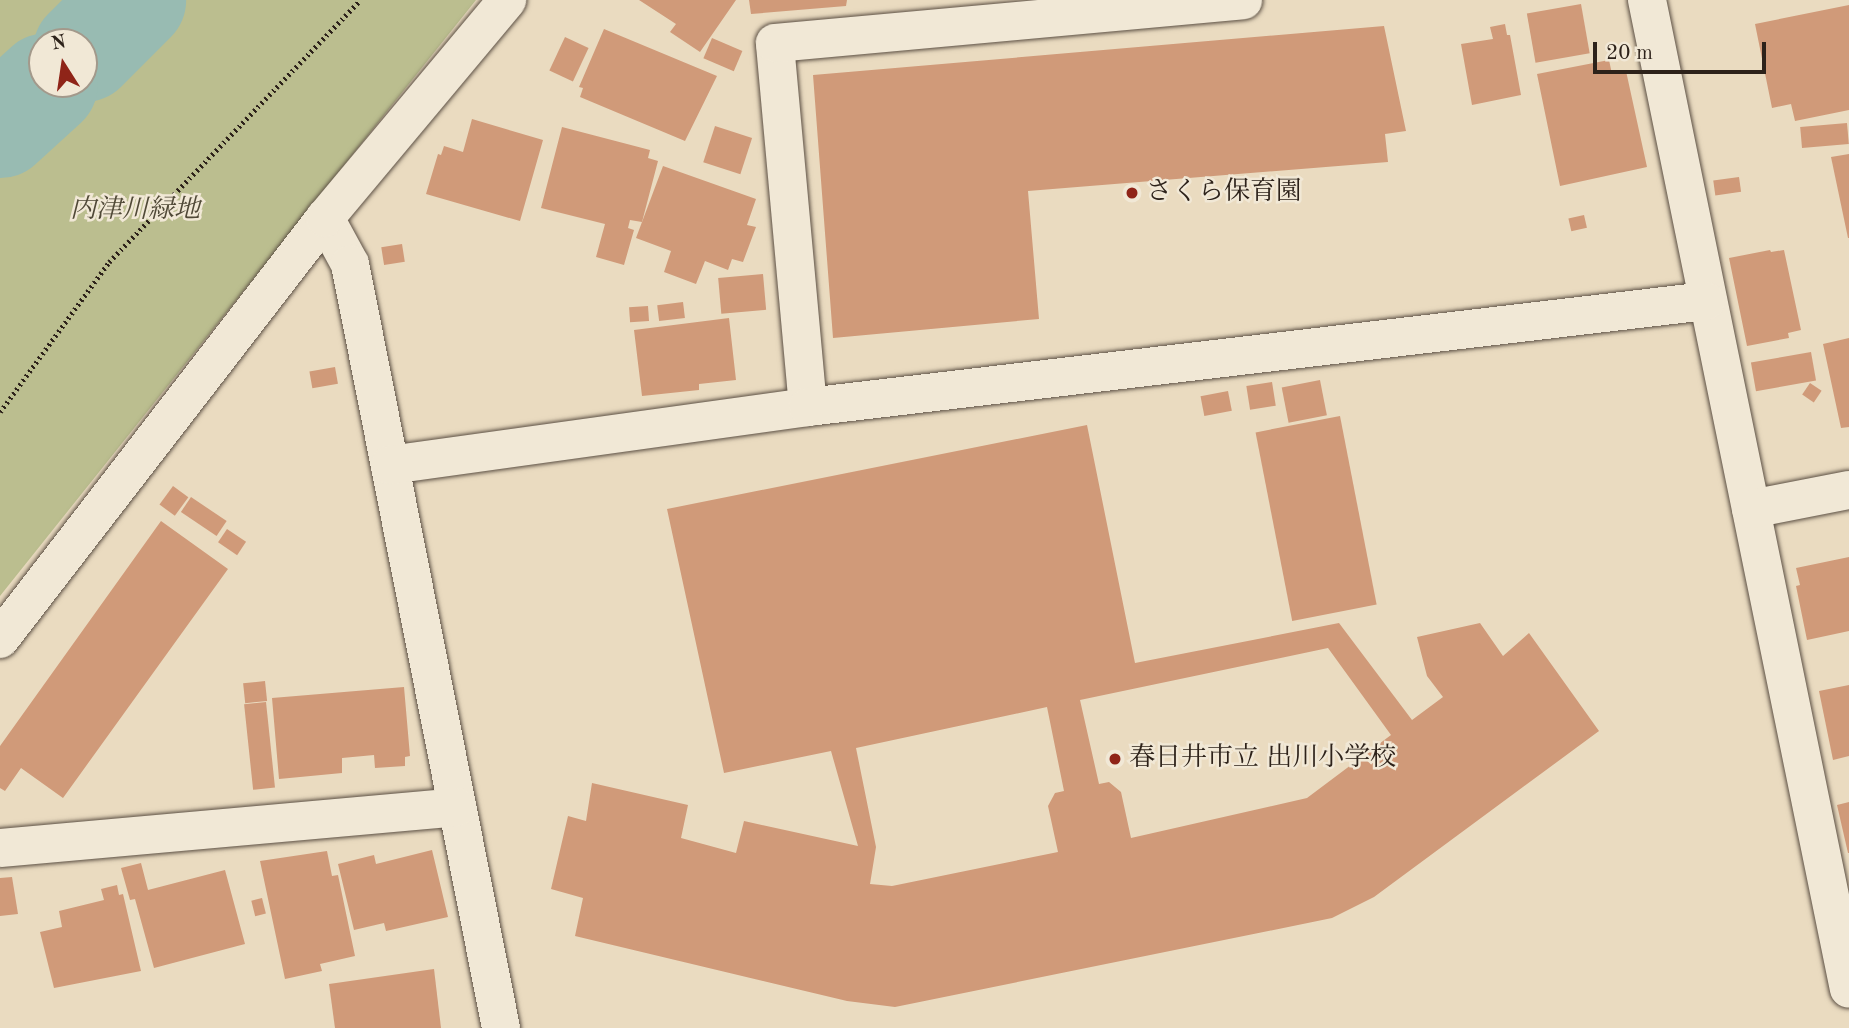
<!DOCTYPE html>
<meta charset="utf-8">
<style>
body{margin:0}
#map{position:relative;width:1849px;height:1028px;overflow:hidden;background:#eadbc0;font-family:"Old Standard TT","Noto Serif JP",serif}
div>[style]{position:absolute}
.green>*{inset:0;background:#bbbe8f}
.river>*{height:103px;margin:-51.5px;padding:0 51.5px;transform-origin:51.5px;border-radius:51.5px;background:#98bbb2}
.building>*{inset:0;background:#d09a79;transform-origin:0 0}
.path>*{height:4.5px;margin-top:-2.25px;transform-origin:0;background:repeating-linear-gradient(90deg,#2d221a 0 2px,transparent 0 5.5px)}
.roads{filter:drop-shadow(0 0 2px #5c5044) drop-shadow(0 0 2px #5c5044)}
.street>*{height:38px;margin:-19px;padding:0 19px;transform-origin:19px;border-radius:19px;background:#f1e8d6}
.dots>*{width:19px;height:19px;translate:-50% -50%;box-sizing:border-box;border:4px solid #f1e8d6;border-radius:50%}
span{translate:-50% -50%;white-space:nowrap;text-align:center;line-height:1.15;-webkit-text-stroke:5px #f1e8d6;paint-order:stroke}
.poi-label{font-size:26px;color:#2d221a}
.left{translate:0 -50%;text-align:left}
.park-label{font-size:26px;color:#504937;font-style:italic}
.north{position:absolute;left:28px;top:28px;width:70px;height:70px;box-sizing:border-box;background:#f1e8d6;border:2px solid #a3998b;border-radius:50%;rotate:348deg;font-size:19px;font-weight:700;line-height:28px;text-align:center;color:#2d221a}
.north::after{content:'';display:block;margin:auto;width:24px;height:32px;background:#8f2418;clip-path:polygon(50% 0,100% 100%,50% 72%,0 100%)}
.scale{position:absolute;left:1593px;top:42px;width:173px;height:32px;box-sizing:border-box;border:4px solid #2d221a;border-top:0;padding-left:9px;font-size:21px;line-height:24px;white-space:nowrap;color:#2d221a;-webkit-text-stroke:5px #f1e8d6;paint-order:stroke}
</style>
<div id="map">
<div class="green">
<div style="clip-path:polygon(evenodd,0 0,476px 0,0 596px,0 0,42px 42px,84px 42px,84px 84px,42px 84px,42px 42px)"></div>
</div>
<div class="river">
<div style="left:84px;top:50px;width:71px;rotate:-45deg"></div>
<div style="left:0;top:126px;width:62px;rotate:-42.4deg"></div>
</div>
<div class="building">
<div style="clip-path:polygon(639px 0,736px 0,700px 52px,670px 32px,676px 24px)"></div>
<div style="clip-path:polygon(749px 0,847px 0,846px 6px,751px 14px)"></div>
<div style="left:1581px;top:4px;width:50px;height:55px;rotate:80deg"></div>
<div style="clip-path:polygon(1849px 5px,1849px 110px,1795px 121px,1791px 104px,1772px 108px,1755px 24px)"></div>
<div style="clip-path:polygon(1505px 24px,1507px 35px,1510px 35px,1521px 95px,1472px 105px,1461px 44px,1493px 39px,1490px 27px)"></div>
<div style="clip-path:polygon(1384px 26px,1406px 131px,1385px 134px,1388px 162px,1028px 191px,1039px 319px,833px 338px,813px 75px)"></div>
<div style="clip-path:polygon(604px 29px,717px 76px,685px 141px,580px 97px,583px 88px,579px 87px)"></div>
<div style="left:565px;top:37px;width:26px;height:37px;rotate:25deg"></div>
<div style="left:712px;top:38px;width:33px;height:22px;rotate:23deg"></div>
<div style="clip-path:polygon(1609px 60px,1612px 74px,1626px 71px,1647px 167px,1560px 186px,1537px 74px)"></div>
<div style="clip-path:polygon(472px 119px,543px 140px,520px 221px,426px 194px,438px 154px,441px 155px,444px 146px,463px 152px)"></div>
<div style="left:1847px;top:123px;width:21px;height:47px;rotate:85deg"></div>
<div style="left:715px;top:126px;width:39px;height:38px;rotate:18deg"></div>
<div style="clip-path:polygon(562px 127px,650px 150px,648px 158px,658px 161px,642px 222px,630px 220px,628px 228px,634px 230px,624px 265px,596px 257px,605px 224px,541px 208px)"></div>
<div style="clip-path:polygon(1849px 154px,1849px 238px,1848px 238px,1831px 157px)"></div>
<div style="clip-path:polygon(663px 166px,756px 199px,747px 225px,756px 227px,743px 262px,732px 259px,728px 270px,705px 261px,696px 284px,664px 272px,671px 251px,636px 238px)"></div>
<div style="left:1739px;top:177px;width:15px;height:26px;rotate:82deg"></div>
<div style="left:1584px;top:215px;width:13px;height:16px;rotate:77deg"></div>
<div style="left:402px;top:244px;width:18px;height:21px;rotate:81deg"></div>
<div style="clip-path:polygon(1770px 250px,1771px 252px,1784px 250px,1801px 330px,1788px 333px,1789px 338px,1747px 346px,1729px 258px)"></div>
<div style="left:763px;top:274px;width:36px;height:45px;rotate:85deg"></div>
<div style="left:683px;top:302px;width:16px;height:26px;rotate:83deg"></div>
<div style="left:648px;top:306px;width:15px;height:19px;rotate:86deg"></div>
<div style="clip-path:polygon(729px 318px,736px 380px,699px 384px,699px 390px,642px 396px,634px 330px)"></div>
<div style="clip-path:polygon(1849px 338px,1849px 427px,1841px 428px,1823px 344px)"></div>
<div style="left:1811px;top:352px;width:29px;height:61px;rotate:80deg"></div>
<div style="left:335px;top:367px;width:17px;height:26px;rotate:80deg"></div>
<div style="left:1320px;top:380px;width:36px;height:39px;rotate:79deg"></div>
<div style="left:1272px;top:382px;width:24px;height:26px;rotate:81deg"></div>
<div style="left:1810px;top:383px;width:14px;height:14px;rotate:34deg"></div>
<div style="left:1228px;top:391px;width:20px;height:28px;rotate:79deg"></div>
<div style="left:1340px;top:416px;width:192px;height:86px;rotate:79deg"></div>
<div style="clip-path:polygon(evenodd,1087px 425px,1135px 663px,1339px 623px,1412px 720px,1443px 697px,1427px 676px,1417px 637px,1480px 623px,1503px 656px,1529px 633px,1599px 731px,1374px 897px,1332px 918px,895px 1007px,847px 1001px,575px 936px,583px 898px,551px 889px,568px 816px,586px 821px,592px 783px,688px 805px,681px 838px,736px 853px,744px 821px,858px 846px,831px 751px,724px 773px,667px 509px,1087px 425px,1328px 648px,1391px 735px,1307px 798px,1131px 838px,1121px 792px,1109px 782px,1099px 784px,1080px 700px,1328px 648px,1087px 425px,1047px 707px,1064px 791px,1055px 793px,1048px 806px,1058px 852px,892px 886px,870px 884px,876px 847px,856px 748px,1047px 707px)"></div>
<div style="left:173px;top:486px;width:19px;height:23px;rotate:36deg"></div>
<div style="left:191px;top:497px;width:43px;height:18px;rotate:34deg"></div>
<div style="clip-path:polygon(161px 521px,228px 569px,63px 798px,21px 768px,5px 791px,0 788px,0 746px)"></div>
<div style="left:227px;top:529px;width:23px;height:16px;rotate:34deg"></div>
<div style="clip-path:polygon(1849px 557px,1849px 631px,1807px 640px,1796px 586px,1800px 585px,1796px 568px)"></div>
<div style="left:265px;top:681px;width:20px;height:22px;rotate:84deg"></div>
<div style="clip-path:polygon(1849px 685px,1849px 756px,1833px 760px,1819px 691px)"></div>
<div style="clip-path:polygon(404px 687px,410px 756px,405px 757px,405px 766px,375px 768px,374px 755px,342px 758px,342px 773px,279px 779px,272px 698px)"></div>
<div style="left:266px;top:702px;width:86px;height:22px;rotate:84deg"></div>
<div style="clip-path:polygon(1849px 802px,1849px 853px,1848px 853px,1837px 805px)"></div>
<div style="clip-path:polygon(432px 850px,448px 917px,386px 931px,384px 923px,354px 930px,338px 864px,374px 855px,376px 864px)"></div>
<div style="clip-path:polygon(327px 851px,332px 876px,338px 875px,355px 956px,320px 964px,322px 971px,285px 979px,260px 861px)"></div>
<div style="clip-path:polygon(141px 863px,148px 890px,225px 870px,245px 944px,154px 968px,135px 899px,130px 900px,121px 868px)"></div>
<div style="clip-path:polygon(12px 877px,18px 914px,0 916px,0 878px)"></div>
<div style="clip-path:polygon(117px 885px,119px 895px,123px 894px,141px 971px,54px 988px,40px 932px,62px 927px,59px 911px,104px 900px,101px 889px)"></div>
<div style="left:262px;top:898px;width:16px;height:11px;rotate:76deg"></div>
<div style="clip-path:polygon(434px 969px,441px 1028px,335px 1028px,329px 984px)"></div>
</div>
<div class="path">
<div style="left:0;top:412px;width:185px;rotate:-54deg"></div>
<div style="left:109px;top:262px;width:363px;rotate:-46.2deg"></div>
</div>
<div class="roads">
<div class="street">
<div style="left:1647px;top:0;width:1009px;rotate:78.46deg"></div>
<div style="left:325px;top:218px;width:52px;rotate:61.5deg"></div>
<div style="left:350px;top:264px;width:779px;rotate:78.82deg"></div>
<div style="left:808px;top:407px;width:365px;rotate:-95.2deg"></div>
<div style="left:775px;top:43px;width:470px;rotate:-5.2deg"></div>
<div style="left:390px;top:465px;width:422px;rotate:-7.9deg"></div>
<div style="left:808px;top:407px;width:904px;rotate:-6.73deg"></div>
<div style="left:1751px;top:509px;width:100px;rotate:-11deg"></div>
<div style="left:0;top:639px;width:532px;rotate:-52.33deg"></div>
<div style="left:325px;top:218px;width:284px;rotate:-50.1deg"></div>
<div style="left:0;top:848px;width:459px;rotate:-5.1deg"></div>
</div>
</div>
<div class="dots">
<div style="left:1132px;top:193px;background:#8f2418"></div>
<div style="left:1115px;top:759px;background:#8f2418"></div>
</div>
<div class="poi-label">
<span class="left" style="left:1146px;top:193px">さくら保育園</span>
<span class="left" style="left:1129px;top:759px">春日井市立 出川小学校</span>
</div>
<div class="park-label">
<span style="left:135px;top:211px">内津川緑地</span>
</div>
<div class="north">N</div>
<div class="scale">20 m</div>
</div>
